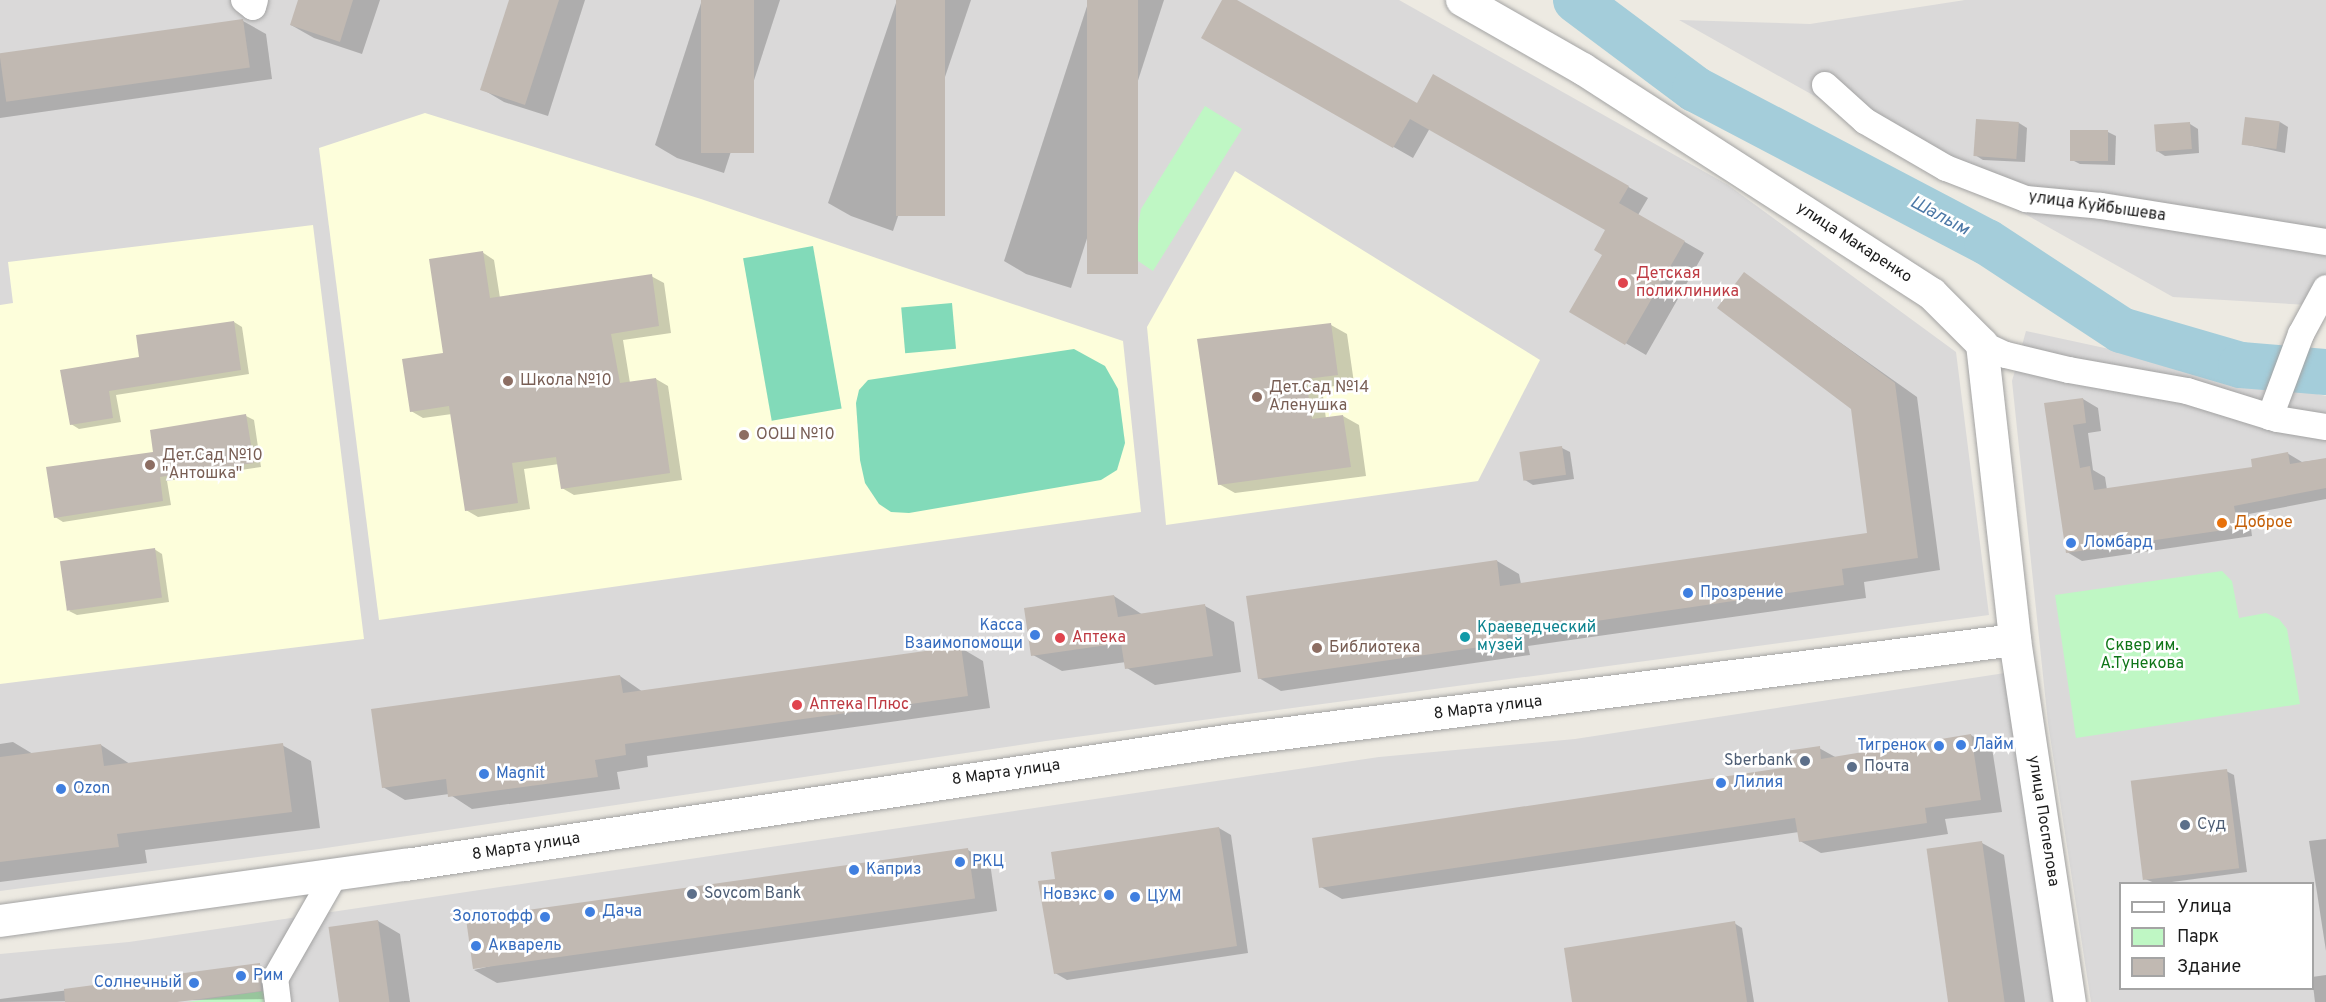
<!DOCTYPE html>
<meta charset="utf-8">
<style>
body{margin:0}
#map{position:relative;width:2326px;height:1002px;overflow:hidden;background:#edeae2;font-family:Overpass,sans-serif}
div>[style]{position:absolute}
.residential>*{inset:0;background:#dad9d9}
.education>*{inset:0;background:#fdfedb}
.park>*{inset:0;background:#bff7c4}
.pitch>*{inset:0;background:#82dab9;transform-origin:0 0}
.shadow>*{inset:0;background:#0003}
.river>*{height:46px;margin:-23px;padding:0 23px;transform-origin:23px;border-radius:23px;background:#a4cdda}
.building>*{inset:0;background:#c1b9b2;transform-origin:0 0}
.roads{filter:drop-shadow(0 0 2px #a3a3a3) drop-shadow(0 0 2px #a3a3a3)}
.minor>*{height:26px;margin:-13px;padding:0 13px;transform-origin:13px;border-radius:13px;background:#fff}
.tertiary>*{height:32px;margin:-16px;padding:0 16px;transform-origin:16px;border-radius:16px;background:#fff}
.dots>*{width:16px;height:16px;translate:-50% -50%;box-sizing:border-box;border:3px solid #fff;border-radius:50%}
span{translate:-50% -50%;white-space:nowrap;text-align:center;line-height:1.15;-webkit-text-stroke:5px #fff;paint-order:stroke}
.street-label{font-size:16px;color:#1c1c1c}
.health-label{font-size:16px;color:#be3a42}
.left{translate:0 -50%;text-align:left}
.education-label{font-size:16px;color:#785e54}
.food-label{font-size:16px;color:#c56008}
.shop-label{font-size:16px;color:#366cbe}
.right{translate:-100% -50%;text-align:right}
.culture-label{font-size:16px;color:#0d838f}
.park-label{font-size:16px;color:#0f7518}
.service-label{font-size:16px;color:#4e5e75}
.water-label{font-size:18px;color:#4d79a7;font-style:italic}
.legend{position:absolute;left:2119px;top:882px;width:195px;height:108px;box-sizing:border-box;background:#fff;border:2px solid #a4a4a4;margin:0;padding:8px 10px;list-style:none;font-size:18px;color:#1c1c1c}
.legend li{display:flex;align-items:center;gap:12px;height:30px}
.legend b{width:30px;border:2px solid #a4a4a4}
</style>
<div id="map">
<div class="residential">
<div style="clip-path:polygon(0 0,1399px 0,1728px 185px,1956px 352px,1989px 615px,1046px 741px,319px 849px,0 891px)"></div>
<div style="clip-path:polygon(1965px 0,2326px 0,2326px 306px,2173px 297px,1679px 20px,1810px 24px)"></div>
<div style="clip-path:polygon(evenodd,2026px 331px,2326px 396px,2326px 1002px,2091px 1002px,2048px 723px,2012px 381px,2026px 331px,2120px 884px,2312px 884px,2312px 988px,2120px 988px,2120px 884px)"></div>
<div style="clip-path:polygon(2005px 673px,2055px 1002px,0 1002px,0 954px,129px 942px,1379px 757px,1575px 739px)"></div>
</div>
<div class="education">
<div style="clip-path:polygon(425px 113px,701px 199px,1123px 341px,1141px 512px,379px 620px,319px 148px)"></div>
<div style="clip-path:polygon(1235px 171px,1540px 360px,1478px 481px,1166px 525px,1147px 327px)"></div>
<div style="clip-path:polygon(313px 225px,364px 639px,0 684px,0 305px,13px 303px,8px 262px)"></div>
</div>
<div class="park">
<div style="clip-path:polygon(1205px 106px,1242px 129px,1153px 271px,1132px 257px,1141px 209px)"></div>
<div style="clip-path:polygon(2222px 571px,2232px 581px,2239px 618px,2266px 613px,2279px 619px,2287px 629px,2300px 704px,2076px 738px,2055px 595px)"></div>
<div style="clip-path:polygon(264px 991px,265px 1002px,187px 1002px)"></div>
</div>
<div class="pitch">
<div style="left:813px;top:246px;width:165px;height:71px;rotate:80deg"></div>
<div style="left:952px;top:303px;width:46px;height:51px;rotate:85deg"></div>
<div style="clip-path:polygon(1074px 349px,1105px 366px,1118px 389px,1125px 443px,1117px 470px,1101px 480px,909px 513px,891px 512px,879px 504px,865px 483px,860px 460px,856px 403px,859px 390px,868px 380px)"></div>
</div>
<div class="shadow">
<div style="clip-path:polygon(300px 0,380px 0,362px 54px,314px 38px,291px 25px)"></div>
<div style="clip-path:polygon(511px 0,585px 0,548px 116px,504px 102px,482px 89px)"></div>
<div style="clip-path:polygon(702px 0,780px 0,724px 173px,677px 158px,655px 145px)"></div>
<div style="clip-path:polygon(897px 0,971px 0,893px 231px,851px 216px,828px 203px)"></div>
<div style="clip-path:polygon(1089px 0,1164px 0,1071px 288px,1026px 274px,1004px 261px)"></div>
<div style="clip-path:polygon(1224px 0,1234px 0,1418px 105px,1434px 77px,1648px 198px,1638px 215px,1704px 253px,1646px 355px,1571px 311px,1604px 254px,1607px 230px,1430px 128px,1413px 158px,1203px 38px)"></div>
<div style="clip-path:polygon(243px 21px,266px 34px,272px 79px,0 118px,0 56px)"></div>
<div style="clip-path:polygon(2280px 122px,2288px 127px,2285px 153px,2243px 144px)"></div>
<div style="clip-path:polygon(2019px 123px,2027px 128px,2025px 162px,1983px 160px,1975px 155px)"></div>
<div style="clip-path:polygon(2190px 124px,2198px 129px,2199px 153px,2165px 156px,2157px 151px)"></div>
<div style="clip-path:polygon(2108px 132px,2116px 136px,2115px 165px,2080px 164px,2072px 160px)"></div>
<div style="clip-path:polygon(482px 252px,494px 260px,500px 298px,651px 276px,664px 283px,671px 333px,623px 340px,630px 383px,656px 379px,668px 386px,682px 480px,574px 495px,562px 488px,559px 464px,524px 469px,530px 509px,478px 517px,466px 510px,452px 414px,423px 418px,411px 411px,445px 354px)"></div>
<div style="clip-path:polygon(1744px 274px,1917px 397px,1940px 570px,1864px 582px,1866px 598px,1528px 646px,1530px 655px,1281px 691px,1259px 678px,1497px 561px,1519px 574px,1521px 584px,1869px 534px,1852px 408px)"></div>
<div style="clip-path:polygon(234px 322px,242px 327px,249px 374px,116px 395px,121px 422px,79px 429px,71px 424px,141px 358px)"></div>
<div style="clip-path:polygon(1331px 325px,1347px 334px,1354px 383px,1322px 388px,1326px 419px,1343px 416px,1359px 425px,1366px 476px,1235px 493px,1219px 484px)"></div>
<div style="clip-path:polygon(2083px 399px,2098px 408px,2101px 431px,2088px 433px,2093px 470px,2105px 477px,2107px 490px,2254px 468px,2287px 453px,2302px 462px,2326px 459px,2326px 499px,2249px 514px,2252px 536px,2082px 561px,2067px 552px,2046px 405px)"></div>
<div style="clip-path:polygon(246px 416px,254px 420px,261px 467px,167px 481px,171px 505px,63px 522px,55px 517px,155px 453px)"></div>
<div style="clip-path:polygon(1562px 448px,1570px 452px,1574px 479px,1533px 485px,1525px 480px)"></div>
<div style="clip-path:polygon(154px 549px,162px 554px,169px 602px,77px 615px,69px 611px)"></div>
<div style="clip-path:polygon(1114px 596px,1143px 615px,1205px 606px,1234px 622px,1241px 672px,1155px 685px,1127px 668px,1126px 662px,1062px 671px,1033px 655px)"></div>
<div style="clip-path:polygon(961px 648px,983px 661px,990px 708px,647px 756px,648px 767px,617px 772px,620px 789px,472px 809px,449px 794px,405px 800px,383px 787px,620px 676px,643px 692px)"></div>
<div style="clip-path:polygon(1971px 735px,1992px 748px,2002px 812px,1945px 819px,1948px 834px,1821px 853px,1800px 841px,1799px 832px,1342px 899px,1321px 887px,1790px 768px,1819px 748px,1837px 758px)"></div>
<div style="clip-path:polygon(13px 742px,33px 754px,101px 745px,130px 764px,282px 745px,311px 761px,320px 828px,145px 850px,147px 863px,0 882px,0 744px)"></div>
<div style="clip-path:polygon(2226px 771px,2234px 775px,2247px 872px,2157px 884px,2145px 879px)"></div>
<div style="clip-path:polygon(1219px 828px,1231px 835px,1248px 953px,1067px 980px,1055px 973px,1057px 880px)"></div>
<div style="clip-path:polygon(2326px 839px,2326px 951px,2309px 841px)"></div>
<div style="clip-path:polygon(1982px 843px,2004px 855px,2025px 1002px,1950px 1002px)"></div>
<div style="clip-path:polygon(968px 850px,990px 863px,997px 911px,497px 983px,474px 970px)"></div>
<div style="clip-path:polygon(378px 921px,400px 934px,410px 1002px,341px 1002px)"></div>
<div style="clip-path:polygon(1734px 923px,1742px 928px,1754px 1002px,1574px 1002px)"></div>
<div style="clip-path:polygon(260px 965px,276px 974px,277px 999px,0 1002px,0 999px)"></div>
<div style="clip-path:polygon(2326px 975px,2326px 1002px,2315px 1002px,2312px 977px)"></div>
</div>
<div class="river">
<div style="left:1576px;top:0;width:149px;rotate:36.8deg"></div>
<div style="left:1695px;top:89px;width:330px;rotate:27.7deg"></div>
<div style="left:1987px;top:242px;width:160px;rotate:33.3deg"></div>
<div style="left:2121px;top:330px;width:125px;rotate:16.3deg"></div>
<div style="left:2241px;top:365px;width:85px;rotate:4.7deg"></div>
</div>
<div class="building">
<div style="clip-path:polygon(298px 0,353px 0,340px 42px,290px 25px)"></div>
<div style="clip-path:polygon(509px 0,559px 0,525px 105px,480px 90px)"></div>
<div style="left:701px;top:0;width:53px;height:153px"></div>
<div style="left:896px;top:0;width:49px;height:216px"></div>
<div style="left:1087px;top:0;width:51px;height:274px"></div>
<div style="clip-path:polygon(1222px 0,1237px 0,1417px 103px,1433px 74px,1629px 186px,1619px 203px,1685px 241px,1625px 345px,1569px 312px,1602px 255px,1594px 250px,1605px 230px,1410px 119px,1393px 148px,1201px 38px)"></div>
<div style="left:243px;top:19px;width:49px;height:246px;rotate:82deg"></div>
<div style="left:2245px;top:117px;width:35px;height:28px;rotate:7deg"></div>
<div style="left:1976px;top:119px;width:43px;height:37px;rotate:4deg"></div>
<div style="left:2190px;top:122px;width:27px;height:36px;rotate:86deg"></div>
<div style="left:2070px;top:130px;width:38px;height:31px"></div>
<div style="clip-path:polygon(483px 251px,490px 298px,652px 274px,659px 326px,611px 334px,620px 383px,656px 378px,670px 473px,561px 489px,556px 457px,512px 463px,518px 503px,465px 511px,449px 406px,410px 412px,402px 359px,443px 353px,429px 259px)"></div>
<div style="clip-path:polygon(1744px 272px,1895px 383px,1918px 558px,1842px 569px,1844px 585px,1507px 634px,1508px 643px,1258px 679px,1246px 596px,1497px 560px,1500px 586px,1867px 533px,1851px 409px,1717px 308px)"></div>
<div style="clip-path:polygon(234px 321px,241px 370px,109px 391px,113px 418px,70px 425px,60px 370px,139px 357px,136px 335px)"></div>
<div style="clip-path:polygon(1331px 323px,1338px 375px,1306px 379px,1312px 419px,1343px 415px,1351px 467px,1218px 485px,1197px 339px)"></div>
<div style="clip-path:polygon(2083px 398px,2086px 423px,2073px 425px,2080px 468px,2090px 466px,2094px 490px,2252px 467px,2251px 459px,2288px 452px,2290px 464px,2326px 458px,2326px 488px,2234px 506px,2238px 528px,2066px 553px,2044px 403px)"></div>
<div style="clip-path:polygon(246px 414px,254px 463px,160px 477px,163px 501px,54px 518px,46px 467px,153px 452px,150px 430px)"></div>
<div style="left:1562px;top:446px;width:29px;height:43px;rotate:82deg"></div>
<div style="left:155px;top:548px;width:50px;height:96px;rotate:82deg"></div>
<div style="clip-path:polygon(1114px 595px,1118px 617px,1205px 604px,1213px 656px,1125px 669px,1121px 643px,1031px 656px,1024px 608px)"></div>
<div style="clip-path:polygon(961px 646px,968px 696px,625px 744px,626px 755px,595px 760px,598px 777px,448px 797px,446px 779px,382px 788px,371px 709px,620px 675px,623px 693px)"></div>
<div style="clip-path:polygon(1971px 734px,1981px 800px,1925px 808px,1927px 823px,1799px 842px,1795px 818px,1319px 888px,1312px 838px,1788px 767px,1786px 751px,1820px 746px,1821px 759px)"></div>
<div style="clip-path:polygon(283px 743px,292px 812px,117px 834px,119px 847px,0 862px,0 757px,101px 744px,104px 766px)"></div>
<div style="left:2227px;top:769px;width:100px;height:97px;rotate:83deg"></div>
<div style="clip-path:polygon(1219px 827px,1237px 946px,1054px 974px,1038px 881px,1055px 879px,1051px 852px)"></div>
<div style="left:1982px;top:841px;width:163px;height:56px;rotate:82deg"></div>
<div style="left:968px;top:848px;width:51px;height:507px;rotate:82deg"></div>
<div style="left:378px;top:920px;width:83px;height:50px;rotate:82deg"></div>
<div style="clip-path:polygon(1735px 921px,1747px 1002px,1572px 1002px,1564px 948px)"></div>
<div style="clip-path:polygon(260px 963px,261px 991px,177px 1002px,65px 1002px,64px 989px)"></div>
</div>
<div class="roads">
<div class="minor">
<div style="left:244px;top:0;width:11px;rotate:38deg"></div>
<div style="left:253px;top:7px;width:7px;rotate:-74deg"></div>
<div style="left:1825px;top:85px;width:54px;rotate:42deg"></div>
<div style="left:1865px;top:121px;width:94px;rotate:30.1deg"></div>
<div style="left:1946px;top:168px;width:86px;rotate:21.2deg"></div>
<div style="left:2026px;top:199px;width:75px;rotate:5.3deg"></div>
<div style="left:2101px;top:206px;width:228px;rotate:9.1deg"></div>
<div style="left:1982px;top:344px;width:26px;rotate:25deg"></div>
<div style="left:2006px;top:355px;width:65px;rotate:13.4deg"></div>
<div style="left:2069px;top:370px;width:120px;rotate:10.1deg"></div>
<div style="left:2187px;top:391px;width:94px;rotate:17.3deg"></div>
<div style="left:2277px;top:419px;width:50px;rotate:9.3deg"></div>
<div style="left:2270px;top:417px;width:89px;rotate:-69.5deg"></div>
<div style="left:2301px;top:334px;width:52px;rotate:-61.5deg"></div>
<div style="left:278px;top:1002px;width:23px;rotate:-97deg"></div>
<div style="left:275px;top:979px;width:119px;rotate:-60.2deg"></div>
</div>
<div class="tertiary">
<div style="left:1462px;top:0;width:139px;rotate:29.7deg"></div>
<div style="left:1583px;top:69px;width:415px;rotate:32.8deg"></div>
<div style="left:1932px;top:294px;width:71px;rotate:45deg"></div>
<div style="left:1982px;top:344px;width:298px;rotate:83.6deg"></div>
<div style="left:2015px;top:640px;width:366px;rotate:81.4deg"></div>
<div style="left:0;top:921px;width:410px;rotate:-7.9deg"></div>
<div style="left:406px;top:865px;width:836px;rotate:-8.6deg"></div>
<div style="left:1233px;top:740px;width:788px;rotate:-7.29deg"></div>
</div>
</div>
<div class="dots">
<div style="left:1623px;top:283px;background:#e0444e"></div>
<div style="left:508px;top:381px;background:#8d6e63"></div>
<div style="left:1257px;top:397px;background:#8d6e63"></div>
<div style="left:744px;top:435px;background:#8d6e63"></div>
<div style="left:150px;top:465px;background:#8d6e63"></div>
<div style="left:2222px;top:523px;background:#e8710a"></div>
<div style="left:2071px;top:543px;background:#3f7fe0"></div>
<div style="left:1688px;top:593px;background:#3f7fe0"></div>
<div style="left:1035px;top:635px;background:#3f7fe0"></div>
<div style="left:1465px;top:637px;background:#0f9aa8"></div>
<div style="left:1060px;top:638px;background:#e0444e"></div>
<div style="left:1317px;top:648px;background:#8d6e63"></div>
<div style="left:797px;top:705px;background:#e0444e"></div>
<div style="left:1961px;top:745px;background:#3f7fe0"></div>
<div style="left:1939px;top:746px;background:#3f7fe0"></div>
<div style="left:1805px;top:761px;background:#5c6f8a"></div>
<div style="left:1852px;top:767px;background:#5c6f8a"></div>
<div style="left:484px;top:774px;background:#3f7fe0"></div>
<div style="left:1721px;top:783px;background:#3f7fe0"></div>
<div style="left:61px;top:789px;background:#3f7fe0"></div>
<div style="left:2185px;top:825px;background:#5c6f8a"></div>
<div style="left:960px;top:862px;background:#3f7fe0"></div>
<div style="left:854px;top:870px;background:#3f7fe0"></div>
<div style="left:692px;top:894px;background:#5c6f8a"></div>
<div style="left:1109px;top:895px;background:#3f7fe0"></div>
<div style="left:1135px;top:897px;background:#3f7fe0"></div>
<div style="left:590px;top:912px;background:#3f7fe0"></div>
<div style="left:545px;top:917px;background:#3f7fe0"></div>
<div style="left:476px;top:946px;background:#3f7fe0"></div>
<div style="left:241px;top:976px;background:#3f7fe0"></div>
<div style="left:194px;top:983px;background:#3f7fe0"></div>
</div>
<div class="street-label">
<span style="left:2097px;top:207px;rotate:8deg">улица Куйбышева</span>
<span style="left:1854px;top:243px;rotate:33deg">улица Макаренко</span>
<span style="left:1488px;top:708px;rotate:-7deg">8 Марта улица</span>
<span style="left:1006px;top:773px;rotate:-8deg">8 Марта улица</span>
<span style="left:2043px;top:821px;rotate:81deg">улица Поспелова</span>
<span style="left:526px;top:847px;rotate:-9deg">8 Марта улица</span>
</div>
<div class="health-label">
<span class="left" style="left:1636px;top:283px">Детская<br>поликлиника</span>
<span class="left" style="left:1072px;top:638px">Аптека</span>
<span class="left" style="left:809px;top:705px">Аптека Плюс</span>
</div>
<div class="education-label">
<span class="left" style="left:520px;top:381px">Школа №10</span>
<span class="left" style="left:1269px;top:397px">Дет.Сад №14<br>Аленушка</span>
<span class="left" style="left:756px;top:435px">ООШ №10</span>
<span class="left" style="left:162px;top:465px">Дет.Сад №10<br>"Антошка"</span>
<span class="left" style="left:1329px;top:648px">Библиотека</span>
</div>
<div class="food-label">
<span class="left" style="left:2234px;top:523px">Доброе</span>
</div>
<div class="shop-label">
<span class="left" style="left:2083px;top:543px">Ломбард</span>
<span class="left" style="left:1700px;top:593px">Прозрение</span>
<span class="right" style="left:1023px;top:635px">Касса<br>Взаимопомощи</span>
<span class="left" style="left:1973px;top:745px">Лайм</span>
<span class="right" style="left:1927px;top:746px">Тигренок</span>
<span class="left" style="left:496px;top:774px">Magnit</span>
<span class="left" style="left:1733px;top:783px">Лилия</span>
<span class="left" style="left:73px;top:789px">Ozon</span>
<span class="left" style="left:972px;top:862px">РКЦ</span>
<span class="left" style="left:866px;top:870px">Каприз</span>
<span class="right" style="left:1097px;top:895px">Новэкс</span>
<span class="left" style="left:1147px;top:897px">ЦУМ</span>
<span class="left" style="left:602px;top:912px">Дача</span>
<span class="right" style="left:533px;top:917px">Золотофф</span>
<span class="left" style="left:488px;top:946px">Акварель</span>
<span class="left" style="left:253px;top:976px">Рим</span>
<span class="right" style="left:182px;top:983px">Солнечный</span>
</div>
<div class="culture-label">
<span class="left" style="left:1477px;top:637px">Краеведческий<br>музей</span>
</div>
<div class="park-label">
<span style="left:2142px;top:655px">Сквер им.<br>А.Тунекова</span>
</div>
<div class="service-label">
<span class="right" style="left:1793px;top:761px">Sberbank</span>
<span class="left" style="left:1864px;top:767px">Почта</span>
<span class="left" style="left:2197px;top:825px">Суд</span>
<span class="left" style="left:704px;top:894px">Sovcom Bank</span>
</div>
<div class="water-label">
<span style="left:1939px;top:217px;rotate:28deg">Шалым</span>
</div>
<ul class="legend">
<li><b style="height:8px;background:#fff"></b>Улица</li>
<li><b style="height:16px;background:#bff7c4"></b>Парк</li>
<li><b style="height:16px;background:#c1b9b2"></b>Здание</li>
</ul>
</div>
